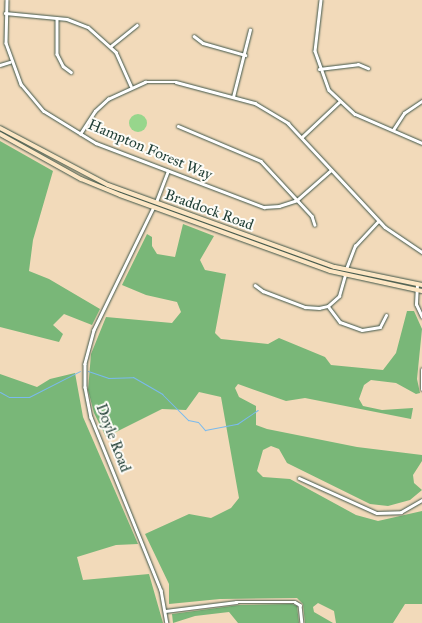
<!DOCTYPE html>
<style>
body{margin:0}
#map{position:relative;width:422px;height:623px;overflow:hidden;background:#f2daba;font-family:"IM FELL Great Primer",serif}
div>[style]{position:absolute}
.green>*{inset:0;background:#97d68c}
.round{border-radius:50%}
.forest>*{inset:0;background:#79b778}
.stream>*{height:1px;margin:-0.5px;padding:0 0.5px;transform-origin:0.5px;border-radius:0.5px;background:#7abaee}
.roads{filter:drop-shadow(0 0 1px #3f5548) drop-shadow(0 0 1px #3f5548)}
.minor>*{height:2.5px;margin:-1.25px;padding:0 1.25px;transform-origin:1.25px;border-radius:1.25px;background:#fff}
.tertiary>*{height:3px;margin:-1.5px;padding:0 1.5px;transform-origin:1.5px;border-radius:1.5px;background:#fff}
.secondary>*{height:4px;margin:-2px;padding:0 2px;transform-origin:2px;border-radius:2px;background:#fce6c4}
span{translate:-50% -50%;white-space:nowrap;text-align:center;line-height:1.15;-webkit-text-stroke:4px #fdfcf7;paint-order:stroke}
.street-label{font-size:15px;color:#1f3d34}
</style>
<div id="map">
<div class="green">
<div class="round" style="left:129px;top:114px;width:18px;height:18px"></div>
</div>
<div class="forest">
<div style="clip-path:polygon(0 141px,53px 171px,33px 240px,29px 271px,49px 279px,100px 309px,92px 325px,64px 314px,53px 325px,63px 334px,59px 342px,0 327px)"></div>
<div style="clip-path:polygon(183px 224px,214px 236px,200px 260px,205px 270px,226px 274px,215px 333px,221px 339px,268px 344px,279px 338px,325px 357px,331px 365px,383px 370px,396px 353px,407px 311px,414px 311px,422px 329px,417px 379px,420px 393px,416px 394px,396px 383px,371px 380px,364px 385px,359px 399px,363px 406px,382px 410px,413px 408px,411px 419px,305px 398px,286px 401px,238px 384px,235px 388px,239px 397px,256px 406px,256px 425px,267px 429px,357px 447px,422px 455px,422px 461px,413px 475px,414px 483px,422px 490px,410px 500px,388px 506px,370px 504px,287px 463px,279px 449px,271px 446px,263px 450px,257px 471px,263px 477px,290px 479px,356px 515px,378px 521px,422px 511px,422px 604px,405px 604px,393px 623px,336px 623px,334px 611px,318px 603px,313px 607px,314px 612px,333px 623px,305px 623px,303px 604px,297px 598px,220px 599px,169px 604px,169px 584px,145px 534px,189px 514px,211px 518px,231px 508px,239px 498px,221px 397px,199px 392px,186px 410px,162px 409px,106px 437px,94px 413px,88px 390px,91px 354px,106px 317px,172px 323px,181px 312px,177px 302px,146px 295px,122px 285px,147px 234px,152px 237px,152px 246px,157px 254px,175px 257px)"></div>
<div style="clip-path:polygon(75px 373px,83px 417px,138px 544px,116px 545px,77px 557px,83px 580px,149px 574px,163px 623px,0 623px,0 374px,37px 387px,50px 379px)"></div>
<div style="clip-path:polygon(292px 604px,297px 606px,299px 623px,238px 623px,229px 612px,195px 616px,173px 623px,172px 614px,239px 605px)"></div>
</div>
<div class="stream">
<div style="left:88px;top:371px;width:21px;rotate:19deg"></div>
<div style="left:108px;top:378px;width:25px;rotate:-2deg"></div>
<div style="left:133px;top:377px;width:34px;rotate:30deg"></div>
<div style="left:162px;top:394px;width:37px;rotate:45deg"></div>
<div style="left:188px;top:420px;width:10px;rotate:11deg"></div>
<div style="left:198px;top:422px;width:11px;rotate:49deg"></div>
<div style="left:205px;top:430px;width:33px;rotate:-11deg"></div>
<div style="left:237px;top:424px;width:25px;rotate:-34deg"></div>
<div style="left:0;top:392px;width:10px;rotate:29deg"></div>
<div style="left:9px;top:397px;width:20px"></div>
<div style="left:29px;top:397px;width:57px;rotate:-27deg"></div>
</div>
<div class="roads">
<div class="minor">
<div style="left:7px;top:0;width:43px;rotate:91.3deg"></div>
<div style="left:6px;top:43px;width:44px;rotate:69.9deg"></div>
<div style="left:21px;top:84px;width:35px;rotate:50deg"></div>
<div style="left:44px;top:111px;width:61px;rotate:31.6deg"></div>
<div style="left:96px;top:143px;width:180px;rotate:20.9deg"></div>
<div style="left:264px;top:207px;width:15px;rotate:-4deg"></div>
<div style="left:279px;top:206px;width:19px;rotate:-18deg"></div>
<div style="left:297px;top:200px;width:45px;rotate:-41.4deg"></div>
<div style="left:321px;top:0;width:51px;rotate:96.7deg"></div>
<div style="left:315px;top:51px;width:41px;rotate:70.3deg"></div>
<div style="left:329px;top:90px;width:35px;rotate:43deg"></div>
<div style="left:355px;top:114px;width:73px;rotate:23.4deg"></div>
<div style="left:5px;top:13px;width:62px;rotate:5.5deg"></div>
<div style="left:67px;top:19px;width:22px;rotate:21deg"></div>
<div style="left:88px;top:27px;width:38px;rotate:42deg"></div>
<div style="left:116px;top:52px;width:37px;rotate:66deg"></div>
<div style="left:57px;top:18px;width:36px;rotate:90deg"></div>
<div style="left:57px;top:54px;width:13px;rotate:63deg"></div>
<div style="left:63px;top:66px;width:10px;rotate:37deg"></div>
<div style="left:194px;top:36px;width:11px;rotate:38deg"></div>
<div style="left:203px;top:43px;width:44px;rotate:15.9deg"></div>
<div style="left:111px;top:46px;width:33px;rotate:-39deg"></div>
<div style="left:0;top:65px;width:10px;rotate:-17deg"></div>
<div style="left:319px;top:69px;width:39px;rotate:-7deg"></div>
<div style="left:358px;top:64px;width:11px;rotate:22deg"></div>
<div style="left:233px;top:97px;width:69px;rotate:-75.8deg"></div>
<div style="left:178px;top:126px;width:90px;rotate:22.9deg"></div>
<div style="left:261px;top:161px;width:75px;rotate:47.2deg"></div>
<div style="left:312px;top:216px;width:9px;rotate:72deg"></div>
<div style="left:393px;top:130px;width:20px;rotate:-57deg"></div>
<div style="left:404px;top:113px;width:22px;rotate:-34deg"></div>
<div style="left:80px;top:134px;width:27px;rotate:-57deg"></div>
<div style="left:95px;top:111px;width:18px;rotate:-43deg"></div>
<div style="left:108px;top:99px;width:41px;rotate:-24.7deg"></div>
<div style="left:145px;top:82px;width:31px"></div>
<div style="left:176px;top:82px;width:82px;rotate:14.9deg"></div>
<div style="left:255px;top:103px;width:39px;rotate:31deg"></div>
<div style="left:288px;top:123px;width:142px;rotate:47deg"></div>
<div style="left:385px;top:227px;width:45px;rotate:34deg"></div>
<div style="left:302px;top:137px;width:51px;rotate:-43.4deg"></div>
<div style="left:156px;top:202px;width:33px;rotate:-69deg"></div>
<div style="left:154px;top:207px;width:137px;rotate:116deg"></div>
<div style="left:94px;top:330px;width:35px;rotate:105deg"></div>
<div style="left:85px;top:364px;width:23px;rotate:90deg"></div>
<div style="left:85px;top:387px;width:31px;rotate:79deg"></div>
<div style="left:91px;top:417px;width:187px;rotate:68deg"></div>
<div style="left:161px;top:590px;width:34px;rotate:80deg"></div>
<div style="left:346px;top:269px;width:25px;rotate:-69deg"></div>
<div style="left:355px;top:246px;width:34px;rotate:-47deg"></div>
<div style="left:255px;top:285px;width:10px;rotate:37deg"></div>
<div style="left:263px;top:291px;width:45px;rotate:20.9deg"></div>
<div style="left:305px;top:307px;width:14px;rotate:4deg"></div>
<div style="left:319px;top:308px;width:9px;rotate:-13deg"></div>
<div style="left:328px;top:306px;width:15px;rotate:-42deg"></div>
<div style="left:339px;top:296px;width:22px;rotate:-74deg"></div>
<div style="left:328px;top:306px;width:20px;rotate:53deg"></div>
<div style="left:340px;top:322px;width:23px;rotate:20deg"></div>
<div style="left:362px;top:330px;width:18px;rotate:-9deg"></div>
<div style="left:380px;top:327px;width:13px;rotate:-63deg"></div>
<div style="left:299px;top:478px;width:85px;rotate:24.2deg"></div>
<div style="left:377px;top:513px;width:24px;rotate:-2deg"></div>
<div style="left:401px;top:512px;width:24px;rotate:-30deg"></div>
<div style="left:165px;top:611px;width:72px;rotate:-7.2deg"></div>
<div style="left:236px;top:602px;width:59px"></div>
<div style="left:295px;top:602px;width:6px;rotate:31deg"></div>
<div style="left:300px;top:605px;width:18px;rotate:84deg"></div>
</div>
<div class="tertiary">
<div style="left:417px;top:284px;width:20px;rotate:93deg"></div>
<div style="left:416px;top:304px;width:14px;rotate:65deg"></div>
<div style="left:422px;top:369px;width:20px;rotate:90deg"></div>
</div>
<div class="secondary">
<div style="left:0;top:128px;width:122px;rotate:27.8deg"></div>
<div style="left:108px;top:185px;width:241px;rotate:19.9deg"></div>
<div style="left:335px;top:267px;width:89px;rotate:11.7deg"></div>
<div style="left:0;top:134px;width:93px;rotate:29.1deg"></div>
<div style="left:81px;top:179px;width:42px;rotate:22.3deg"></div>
<div style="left:120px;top:195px;width:223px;rotate:19.9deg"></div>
<div style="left:330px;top:271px;width:94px;rotate:12.3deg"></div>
</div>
</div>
<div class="street-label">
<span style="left:150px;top:150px;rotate:23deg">Hampton Forest Way</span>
<span style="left:209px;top:210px;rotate:20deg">Braddock Road</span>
<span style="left:113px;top:438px;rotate:69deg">Doyle Road</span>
</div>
</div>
